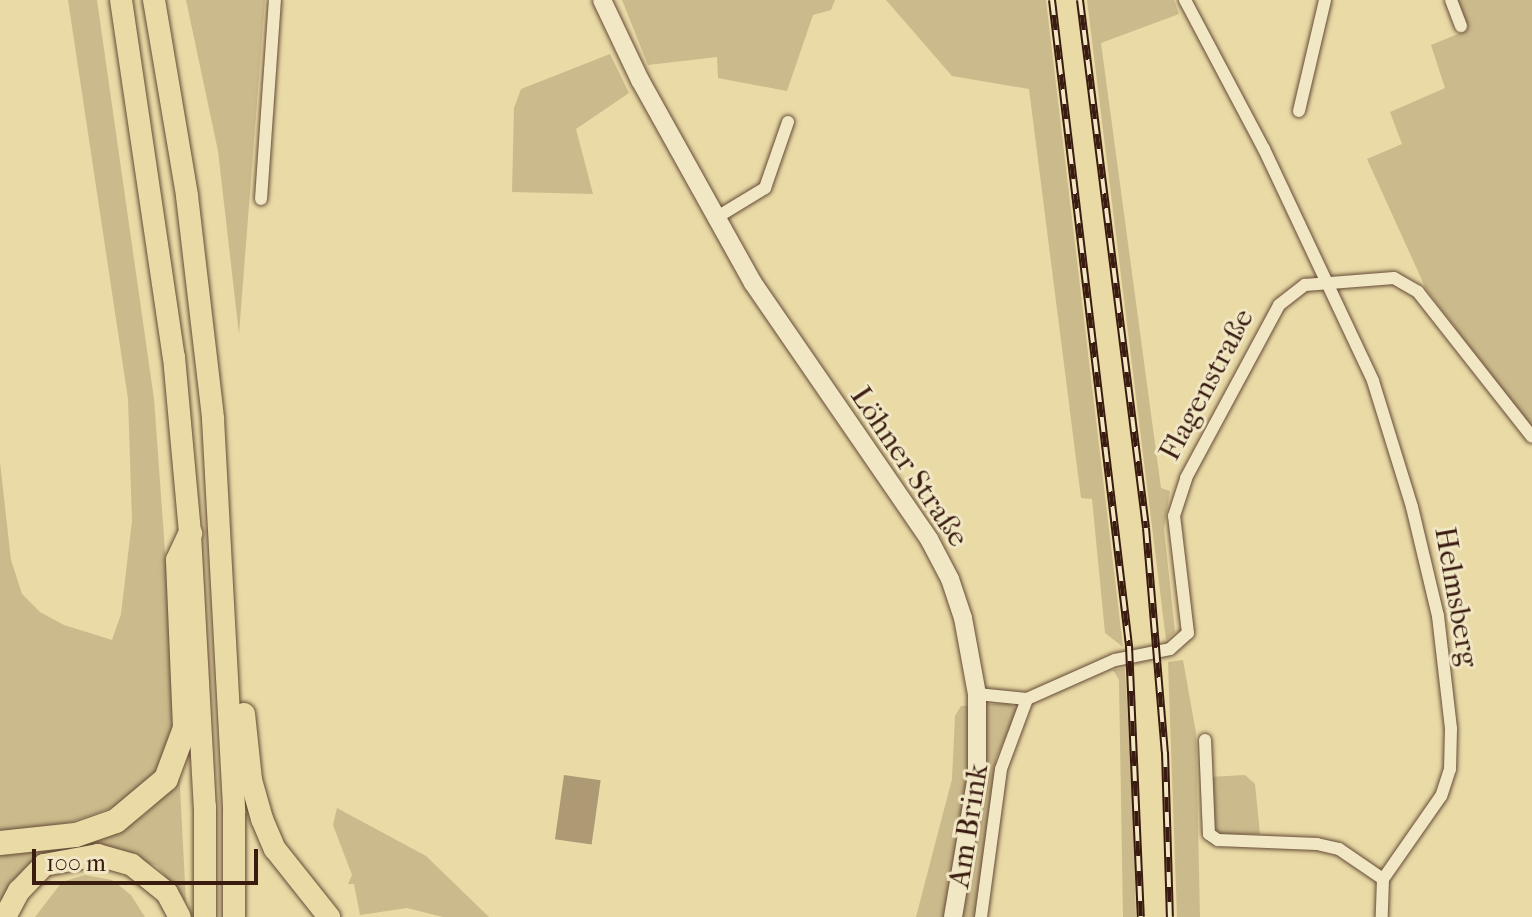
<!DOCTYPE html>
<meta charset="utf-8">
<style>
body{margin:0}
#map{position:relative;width:1532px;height:917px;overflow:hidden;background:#e9daa6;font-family:"IM FELL French Canon",serif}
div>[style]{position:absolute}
.green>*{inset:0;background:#cbba8c}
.water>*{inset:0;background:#ad9973;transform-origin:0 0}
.roads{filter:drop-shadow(0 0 2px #654b36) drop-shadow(0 0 2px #654b36)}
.minor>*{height:12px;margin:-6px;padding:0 6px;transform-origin:6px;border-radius:6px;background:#f1e7c5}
.secondary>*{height:18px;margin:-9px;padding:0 9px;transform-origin:9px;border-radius:9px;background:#f1e7c5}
.trunk>*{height:22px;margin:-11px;padding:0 11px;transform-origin:11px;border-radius:11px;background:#e9daa6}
.motorway>*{height:24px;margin:-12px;padding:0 12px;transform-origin:12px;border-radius:12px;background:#e9daa6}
.rail>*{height:8px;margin-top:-4px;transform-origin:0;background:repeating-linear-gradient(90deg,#f1e7c5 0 15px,#391b10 0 30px);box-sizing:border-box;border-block:2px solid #391b10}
span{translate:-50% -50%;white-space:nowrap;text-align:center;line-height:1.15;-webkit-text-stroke:6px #f1e7c5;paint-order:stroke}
.street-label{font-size:30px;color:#391b10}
.scale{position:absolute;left:32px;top:849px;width:226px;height:36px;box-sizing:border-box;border:4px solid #391b10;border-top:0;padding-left:10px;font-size:24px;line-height:28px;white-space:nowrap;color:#391b10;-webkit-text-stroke:6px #f1e7c5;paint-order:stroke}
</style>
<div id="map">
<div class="green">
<div style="clip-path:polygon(68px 0,97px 0,154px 399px,176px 703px,171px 739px,155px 775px,122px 804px,71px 822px,0 835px,0 462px,11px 560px,22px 594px,40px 612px,64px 625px,112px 640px,121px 614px,132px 521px,128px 399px)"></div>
<div style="clip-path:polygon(186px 0,265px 0,239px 334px,218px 151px)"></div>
<div style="clip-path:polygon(622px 0,835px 0,831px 10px,813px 15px,787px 91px,718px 78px,717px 57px,648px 65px)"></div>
<div style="clip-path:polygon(886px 0,1046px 0,1123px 647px,1105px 633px,1092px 499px,1081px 498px,1029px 89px,952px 76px)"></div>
<div style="clip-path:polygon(1087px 0,1174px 0,1179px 14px,1101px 43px,1161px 488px,1170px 491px,1164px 529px,1175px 632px,1166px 640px)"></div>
<div style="clip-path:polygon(1454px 0,1532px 0,1532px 429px,1426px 289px,1367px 159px,1402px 144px,1390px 112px,1445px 88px,1431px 45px,1465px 31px)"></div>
<div style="clip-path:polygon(610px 54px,629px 93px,576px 129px,593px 194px,512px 192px,514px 108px,521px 89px)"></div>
<div style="clip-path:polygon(1183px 660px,1196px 733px,1200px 917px,1177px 917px,1168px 662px)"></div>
<div style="clip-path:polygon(1125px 668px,1133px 804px,1136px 917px,1123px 917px,1119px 680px,1113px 670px)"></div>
<div style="clip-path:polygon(1009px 703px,1018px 711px,996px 758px,977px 917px,916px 917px,952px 779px,955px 716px,961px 706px)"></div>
<div style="clip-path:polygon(179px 768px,186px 902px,157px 866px,99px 846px,69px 847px,43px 856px,0 908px,0 848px,110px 835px,144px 815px,172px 787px)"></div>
<div style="clip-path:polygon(1245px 775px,1255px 784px,1260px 834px,1220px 834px,1213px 826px,1210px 777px)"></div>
<div style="clip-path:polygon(337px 808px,426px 856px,489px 917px,443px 917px,407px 908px,360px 915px,354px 884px,348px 884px,352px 875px,333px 825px)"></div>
<div style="clip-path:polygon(85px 875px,112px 880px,131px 895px,145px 917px,35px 917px,62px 882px)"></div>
</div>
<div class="water">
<div style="left:564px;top:775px;width:37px;height:65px;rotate:8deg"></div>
</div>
<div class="roads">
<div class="minor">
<div style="left:1185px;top:0;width:169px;rotate:62.1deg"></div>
<div style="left:1264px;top:149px;width:256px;rotate:64.8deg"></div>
<div style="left:1373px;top:381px;width:132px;rotate:72.8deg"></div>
<div style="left:1412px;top:507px;width:112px;rotate:76.6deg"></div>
<div style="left:1438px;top:616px;width:114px;rotate:83.4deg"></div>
<div style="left:1451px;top:729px;width:40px;rotate:91.4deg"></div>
<div style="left:1450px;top:769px;width:28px;rotate:108deg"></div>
<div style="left:1441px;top:796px;width:101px;rotate:124.9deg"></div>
<div style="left:1383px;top:879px;width:38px;rotate:92deg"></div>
<div style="left:1451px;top:0;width:28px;rotate:69deg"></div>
<div style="left:1299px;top:111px;width:114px;rotate:-76.8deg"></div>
<div style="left:261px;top:199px;width:199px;rotate:-86deg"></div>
<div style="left:714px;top:219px;width:60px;rotate:-31.3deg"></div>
<div style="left:765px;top:188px;width:70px;rotate:-70.8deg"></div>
<div style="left:977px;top:694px;width:50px;rotate:5.7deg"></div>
<div style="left:1027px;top:699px;width:96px;rotate:-23.9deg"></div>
<div style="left:1115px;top:660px;width:56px;rotate:-11.3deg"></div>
<div style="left:1170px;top:649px;width:24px;rotate:-42deg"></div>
<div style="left:1188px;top:633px;width:118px;rotate:-96.8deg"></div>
<div style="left:1174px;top:516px;width:40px;rotate:-72deg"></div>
<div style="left:1186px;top:478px;width:196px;rotate:-61.7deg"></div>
<div style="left:1279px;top:305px;width:33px;rotate:-38deg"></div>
<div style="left:1305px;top:285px;width:89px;rotate:-4.5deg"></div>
<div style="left:1394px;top:278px;width:28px;rotate:30deg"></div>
<div style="left:1418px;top:292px;width:184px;rotate:51.8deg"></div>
<div style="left:1205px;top:740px;width:94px;rotate:87.6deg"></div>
<div style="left:1209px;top:834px;width:11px;rotate:34deg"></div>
<div style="left:1218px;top:840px;width:99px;rotate:2.3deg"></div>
<div style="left:1317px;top:844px;width:23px;rotate:13deg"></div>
<div style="left:1339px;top:849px;width:53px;rotate:34.3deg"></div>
<div style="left:981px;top:917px;width:149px;rotate:-82.3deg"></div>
<div style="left:1001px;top:769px;width:75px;rotate:-69.6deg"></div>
</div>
<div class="secondary">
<div style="left:602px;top:0;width:89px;rotate:64.6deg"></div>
<div style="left:640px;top:80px;width:232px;rotate:60.9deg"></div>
<div style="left:753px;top:283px;width:311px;rotate:55.5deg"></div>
<div style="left:929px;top:539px;width:45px;rotate:62.3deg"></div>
<div style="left:950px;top:579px;width:41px;rotate:71.6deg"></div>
<div style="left:963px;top:618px;width:77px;rotate:79.6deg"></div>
<div style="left:977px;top:694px;width:81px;rotate:90deg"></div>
<div style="left:977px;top:775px;width:144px;rotate:99.6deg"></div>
</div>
<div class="trunk">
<div style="left:121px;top:0;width:361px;rotate:81.6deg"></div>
<div style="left:174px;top:357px;width:178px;rotate:84.8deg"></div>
<div style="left:190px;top:534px;width:273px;rotate:86.9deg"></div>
<div style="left:205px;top:807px;width:110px;rotate:90deg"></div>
<div style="left:154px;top:0;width:199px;rotate:80.4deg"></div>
<div style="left:187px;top:196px;width:225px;rotate:83.3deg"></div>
<div style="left:213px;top:419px;width:394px;rotate:86.9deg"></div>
<div style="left:234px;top:812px;width:105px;rotate:90deg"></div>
<div style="left:244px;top:714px;width:66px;rotate:83.9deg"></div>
<div style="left:251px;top:780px;width:41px;rotate:74.2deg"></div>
<div style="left:262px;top:819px;width:33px;rotate:67deg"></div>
<div style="left:275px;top:849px;width:87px;rotate:51.5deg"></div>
<div style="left:5px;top:917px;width:30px;rotate:-62deg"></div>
<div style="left:19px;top:891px;width:36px;rotate:-46deg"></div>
<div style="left:44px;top:865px;width:55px;rotate:-10.5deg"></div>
<div style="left:98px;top:855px;width:35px;rotate:16deg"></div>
<div style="left:132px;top:865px;width:45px;rotate:38.7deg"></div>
<div style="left:167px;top:893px;width:27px;rotate:62deg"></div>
</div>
<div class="motorway">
<div style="left:0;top:843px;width:76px;rotate:-6deg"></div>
<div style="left:76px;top:835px;width:42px;rotate:-19.3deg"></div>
<div style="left:116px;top:821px;width:65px;rotate:-40deg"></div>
<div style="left:166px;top:779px;width:54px;rotate:-69.6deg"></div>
<div style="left:185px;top:728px;width:168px;rotate:-92.4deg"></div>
<div style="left:178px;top:560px;width:29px;rotate:-65deg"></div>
</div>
</div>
<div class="rail">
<div style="left:1052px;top:0;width:651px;rotate:83.2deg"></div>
<div style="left:1129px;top:646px;width:271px;rotate:87.5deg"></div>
<div style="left:1080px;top:0;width:532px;rotate:82.87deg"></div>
<div style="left:1146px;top:528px;width:225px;rotate:85.2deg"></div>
<div style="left:1165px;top:752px;width:165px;rotate:88.3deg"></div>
</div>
<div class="street-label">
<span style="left:1207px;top:385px;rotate:-62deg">Flagenstraße</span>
<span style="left:909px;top:467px;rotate:56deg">Löhner Straße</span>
<span style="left:1456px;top:597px;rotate:80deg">Helmsberg</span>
<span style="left:969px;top:826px;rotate:-81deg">Am Brink</span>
</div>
<div class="scale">100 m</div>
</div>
